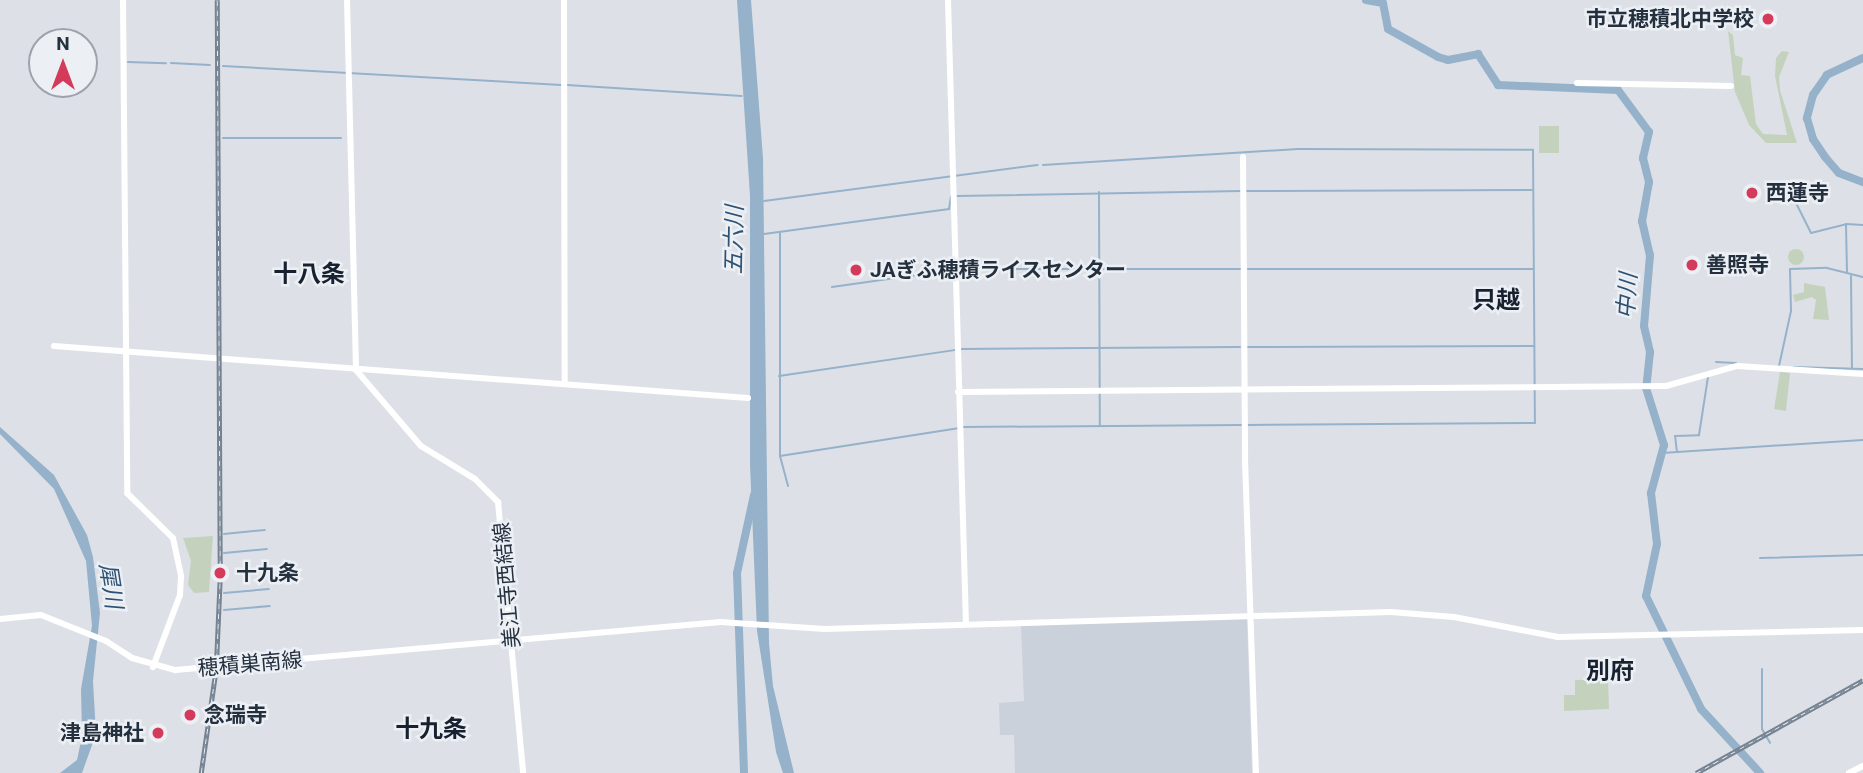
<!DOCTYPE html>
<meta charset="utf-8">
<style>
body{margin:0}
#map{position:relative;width:1863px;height:773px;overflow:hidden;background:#dde1e7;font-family:Roboto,"Noto Sans JP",sans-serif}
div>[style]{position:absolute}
.built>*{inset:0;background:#cad1da}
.green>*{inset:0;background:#c4d2bd;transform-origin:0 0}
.round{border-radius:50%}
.water>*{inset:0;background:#95b2ca}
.stream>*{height:2px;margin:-1px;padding:0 1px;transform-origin:1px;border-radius:1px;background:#95b2ca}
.river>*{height:8px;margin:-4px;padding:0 4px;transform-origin:4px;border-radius:4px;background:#95b2ca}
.secondary>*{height:6px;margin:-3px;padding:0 3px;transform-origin:3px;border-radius:3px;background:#fff}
.rail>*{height:4.5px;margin-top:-2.25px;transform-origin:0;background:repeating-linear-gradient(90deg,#ecf0f5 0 5px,#758292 0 10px);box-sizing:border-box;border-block:2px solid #758292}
.dots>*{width:19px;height:19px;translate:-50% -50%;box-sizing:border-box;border:4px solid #ecf0f5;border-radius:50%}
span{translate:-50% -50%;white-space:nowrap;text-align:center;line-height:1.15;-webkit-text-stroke:5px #ecf0f5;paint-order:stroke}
.poi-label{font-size:21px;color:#25303f;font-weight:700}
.right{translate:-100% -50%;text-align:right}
.left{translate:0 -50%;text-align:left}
.street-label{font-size:21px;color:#25303f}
.water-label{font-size:23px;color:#2e5274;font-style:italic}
.quarter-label{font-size:24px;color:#18212f;font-weight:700}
.north{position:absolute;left:28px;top:28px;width:70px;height:70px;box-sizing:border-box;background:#ecf0f5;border:2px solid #9ca3ac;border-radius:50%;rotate:0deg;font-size:19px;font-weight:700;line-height:28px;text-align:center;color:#25303f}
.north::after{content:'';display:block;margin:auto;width:24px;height:32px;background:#d43a5a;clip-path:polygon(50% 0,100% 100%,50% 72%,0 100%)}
</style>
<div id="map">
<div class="built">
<div style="clip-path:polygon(1247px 617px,1252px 773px,1015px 773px,1014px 735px,1000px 735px,999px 703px,1024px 701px,1021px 626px)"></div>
</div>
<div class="green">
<div style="clip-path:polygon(1728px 31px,1733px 35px,1735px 55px,1743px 58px,1741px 75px,1750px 76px,1756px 124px,1763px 134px,1787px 135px,1775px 76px,1776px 58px,1782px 51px,1789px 52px,1779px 77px,1780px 90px,1797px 143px,1766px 143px,1749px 125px,1735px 92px)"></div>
<div style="left:1559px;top:126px;width:27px;height:20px;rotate:90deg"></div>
<div class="round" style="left:1788px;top:249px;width:16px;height:16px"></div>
<div style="clip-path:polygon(1804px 283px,1825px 287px,1829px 320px,1813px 319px,1816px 300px,1812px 297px,1795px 302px,1793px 295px,1804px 292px)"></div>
<div style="clip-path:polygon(1780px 372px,1790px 373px,1786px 411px,1774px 409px)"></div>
<div style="clip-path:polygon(213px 536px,209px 592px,194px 593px,188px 585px,191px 561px,183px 538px)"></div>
<div style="clip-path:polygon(1608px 679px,1609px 709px,1564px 711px,1564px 695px,1575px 695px,1575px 680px)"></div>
</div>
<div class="water">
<div style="clip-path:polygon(737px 0,751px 0,763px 158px,769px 643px,773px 686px,794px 773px,783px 773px,776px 752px,757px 631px,750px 465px,750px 196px)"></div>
<div style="clip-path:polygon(0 427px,54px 475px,87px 535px,93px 557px,100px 613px,93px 681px,96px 734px,82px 773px,60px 773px,77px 760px,82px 736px,81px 689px,92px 626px,86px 561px,54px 489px,0 434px)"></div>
</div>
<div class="stream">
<div style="left:128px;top:62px;width:38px;rotate:2deg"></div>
<div style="left:171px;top:63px;width:39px;rotate:3deg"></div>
<div style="left:223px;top:66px;width:339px;rotate:3.2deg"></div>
<div style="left:567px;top:85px;width:175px;rotate:3.6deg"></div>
<div style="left:223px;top:138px;width:118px"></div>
<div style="left:1043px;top:165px;width:256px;rotate:-3.6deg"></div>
<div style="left:1298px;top:149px;width:235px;rotate:0.2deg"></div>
<div style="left:1533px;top:150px;width:273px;rotate:89.6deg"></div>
<div style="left:1535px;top:423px;width:288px;rotate:179.6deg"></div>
<div style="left:1247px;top:191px;width:285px;rotate:-0.2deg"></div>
<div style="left:1099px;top:192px;width:233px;rotate:89.8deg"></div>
<div style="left:957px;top:196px;width:285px;rotate:-1deg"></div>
<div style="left:1793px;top:197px;width:40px;rotate:63.4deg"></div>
<div style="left:1811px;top:233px;width:36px;rotate:-14deg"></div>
<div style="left:1846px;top:224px;width:17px;rotate:3deg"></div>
<div style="left:764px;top:201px;width:276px;rotate:-7.5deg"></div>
<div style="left:1846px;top:225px;width:47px;rotate:88.8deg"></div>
<div style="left:780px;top:233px;width:223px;rotate:90deg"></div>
<div style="left:780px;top:456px;width:31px;rotate:75deg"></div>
<div style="left:764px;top:234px;width:187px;rotate:-7.7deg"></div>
<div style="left:949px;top:209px;width:13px;rotate:-81deg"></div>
<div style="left:957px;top:269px;width:285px"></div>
<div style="left:1248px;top:269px;width:285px"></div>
<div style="left:1851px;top:276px;width:92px;rotate:89.4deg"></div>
<div style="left:832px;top:287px;width:121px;rotate:-8.1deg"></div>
<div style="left:1246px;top:347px;width:288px;rotate:-0.2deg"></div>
<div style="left:1716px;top:362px;width:20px;rotate:3deg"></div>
<div style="left:1779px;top:366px;width:56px;rotate:-77.7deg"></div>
<div style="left:1791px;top:311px;width:42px;rotate:-91.4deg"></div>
<div style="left:1790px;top:269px;width:37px;rotate:-2deg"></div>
<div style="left:1827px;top:268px;width:37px;rotate:14deg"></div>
<div style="left:1794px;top:367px;width:69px;rotate:1.7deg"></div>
<div style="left:779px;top:376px;width:184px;rotate:-8.4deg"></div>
<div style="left:961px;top:349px;width:279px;rotate:-0.4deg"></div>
<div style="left:963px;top:427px;width:278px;rotate:-0.4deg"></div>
<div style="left:1677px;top:452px;width:16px;rotate:-97deg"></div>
<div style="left:1675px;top:436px;width:24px;rotate:-2deg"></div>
<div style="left:1699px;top:435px;width:59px;rotate:-81.2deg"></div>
<div style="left:1662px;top:453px;width:201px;rotate:-3.7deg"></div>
<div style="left:780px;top:456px;width:180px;rotate:-8.9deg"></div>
<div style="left:224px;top:534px;width:41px;rotate:-5.6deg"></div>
<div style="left:224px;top:553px;width:43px;rotate:-5.3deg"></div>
<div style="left:1760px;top:558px;width:103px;rotate:-1.7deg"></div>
<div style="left:224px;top:593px;width:45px;rotate:-5.1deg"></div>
<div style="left:224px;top:610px;width:46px;rotate:-5deg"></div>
<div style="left:1762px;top:669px;width:60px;rotate:90deg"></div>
<div style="left:1762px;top:729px;width:16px;rotate:60deg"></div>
</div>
<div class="river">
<div style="left:1366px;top:0;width:17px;rotate:10deg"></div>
<div style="left:1383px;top:3px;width:26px;rotate:79deg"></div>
<div style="left:1388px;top:29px;width:57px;rotate:29.2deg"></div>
<div style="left:1438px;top:57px;width:10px;rotate:17deg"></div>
<div style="left:1448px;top:60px;width:31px;rotate:-11deg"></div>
<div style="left:1478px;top:54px;width:37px;rotate:57deg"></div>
<div style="left:1498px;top:85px;width:120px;rotate:2.4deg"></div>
<div style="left:1618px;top:90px;width:52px;rotate:53.6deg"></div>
<div style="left:1649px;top:132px;width:27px;rotate:103deg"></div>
<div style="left:1643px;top:158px;width:25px;rotate:76deg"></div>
<div style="left:1649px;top:182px;width:40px;rotate:100deg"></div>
<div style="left:1642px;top:221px;width:35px;rotate:77deg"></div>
<div style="left:1650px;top:255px;width:71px;rotate:94.8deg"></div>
<div style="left:1644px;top:326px;width:27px;rotate:77deg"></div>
<div style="left:1650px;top:352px;width:36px;rotate:96deg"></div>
<div style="left:1646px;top:388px;width:60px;rotate:72.5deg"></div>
<div style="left:1664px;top:445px;width:50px;rotate:105.2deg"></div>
<div style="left:1651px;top:493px;width:51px;rotate:83.3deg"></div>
<div style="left:1657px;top:544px;width:53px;rotate:101.9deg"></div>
<div style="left:1646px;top:596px;width:126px;rotate:64deg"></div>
<div style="left:1701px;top:709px;width:87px;rotate:47.3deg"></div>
<div style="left:1863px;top:58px;width:40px;rotate:155deg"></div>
<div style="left:1827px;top:75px;width:24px;rotate:125deg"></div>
<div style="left:1813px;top:95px;width:24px;rotate:105deg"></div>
<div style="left:1807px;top:118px;width:22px;rotate:74deg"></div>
<div style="left:1813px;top:139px;width:22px;rotate:56deg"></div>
<div style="left:1825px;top:157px;width:21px;rotate:49deg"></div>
<div style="left:1839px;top:173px;width:26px;rotate:21deg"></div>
<div style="left:744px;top:773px;width:200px;rotate:-92deg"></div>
<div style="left:737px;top:573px;width:80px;rotate:-77.7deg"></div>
</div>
<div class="secondary">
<div style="left:123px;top:0;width:493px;rotate:89.5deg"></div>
<div style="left:127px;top:493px;width:64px;rotate:44.4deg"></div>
<div style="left:173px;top:538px;width:39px;rotate:78deg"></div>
<div style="left:181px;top:576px;width:19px;rotate:93deg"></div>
<div style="left:180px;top:595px;width:77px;rotate:110.6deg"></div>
<div style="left:347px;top:0;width:370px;rotate:88.6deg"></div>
<div style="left:356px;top:370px;width:100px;rotate:49.5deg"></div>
<div style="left:421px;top:446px;width:63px;rotate:31.4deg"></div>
<div style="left:475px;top:479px;width:33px;rotate:45deg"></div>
<div style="left:498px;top:502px;width:272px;rotate:84.7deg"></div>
<div style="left:564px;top:0;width:384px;rotate:89.9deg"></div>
<div style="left:948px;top:0;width:624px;rotate:88.35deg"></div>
<div style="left:1577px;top:83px;width:154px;rotate:1.1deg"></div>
<div style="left:1243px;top:157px;width:303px;rotate:89.6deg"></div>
<div style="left:1245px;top:460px;width:313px;rotate:88deg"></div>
<div style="left:54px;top:346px;width:696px;rotate:4.29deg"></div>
<div style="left:958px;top:392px;width:708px;rotate:-0.49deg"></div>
<div style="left:1666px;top:386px;width:74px;rotate:-15.7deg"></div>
<div style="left:1737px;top:366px;width:126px;rotate:3.6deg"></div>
<div style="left:0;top:619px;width:41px;rotate:-5.6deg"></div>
<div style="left:41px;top:615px;width:70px;rotate:21.8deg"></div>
<div style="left:106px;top:641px;width:31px;rotate:33deg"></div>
<div style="left:132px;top:658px;width:45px;rotate:15.6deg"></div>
<div style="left:175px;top:670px;width:548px;rotate:-5.02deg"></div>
<div style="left:721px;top:622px;width:104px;rotate:3.9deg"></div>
<div style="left:825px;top:629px;width:566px;rotate:-1.72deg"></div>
<div style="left:1391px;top:612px;width:63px;rotate:4.5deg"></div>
<div style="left:1454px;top:617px;width:106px;rotate:10.9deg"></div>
<div style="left:1558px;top:637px;width:305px;rotate:-1.3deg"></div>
<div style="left:1849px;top:773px;width:16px;rotate:-27deg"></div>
</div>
<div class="rail">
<div style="left:201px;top:773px;width:105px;rotate:-81.8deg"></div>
<div style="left:216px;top:669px;width:93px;rotate:-87.5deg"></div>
<div style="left:220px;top:576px;width:576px;rotate:-90.3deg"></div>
<div style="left:1696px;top:773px;width:191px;rotate:-29.1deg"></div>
</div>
<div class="dots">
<div style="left:1768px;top:19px;background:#d43a5a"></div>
<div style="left:1752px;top:193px;background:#d43a5a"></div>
<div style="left:1692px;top:265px;background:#d43a5a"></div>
<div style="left:856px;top:270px;background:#d43a5a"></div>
<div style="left:220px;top:573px;background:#d43a5a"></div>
<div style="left:190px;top:715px;background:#d43a5a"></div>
<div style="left:158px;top:733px;background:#d43a5a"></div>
</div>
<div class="poi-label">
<span class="right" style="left:1754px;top:19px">市立穂積北中学校</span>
<span class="left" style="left:1766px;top:193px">西蓮寺</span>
<span class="left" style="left:1706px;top:265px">善照寺</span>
<span class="left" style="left:870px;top:270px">JAぎふ穂積ライスセンター</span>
<span class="left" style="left:236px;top:573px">十九条</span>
<span class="left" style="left:204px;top:715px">念瑞寺</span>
<span class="right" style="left:144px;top:733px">津島神社</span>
</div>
<div class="street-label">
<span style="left:507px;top:585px;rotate:-95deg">美江寺西結線</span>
<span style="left:250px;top:664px;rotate:-5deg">穂積巣南線</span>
</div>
<div class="water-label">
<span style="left:735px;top:240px;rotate:-89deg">五六川</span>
<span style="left:1628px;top:296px;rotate:-86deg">中川</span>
<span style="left:110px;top:586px;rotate:81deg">犀川</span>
</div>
<div class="quarter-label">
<span style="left:309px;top:275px">十八条</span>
<span style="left:1496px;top:301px">只越</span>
<span style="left:1610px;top:672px">別府</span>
<span style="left:431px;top:730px">十九条</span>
</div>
<div class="north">N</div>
</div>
